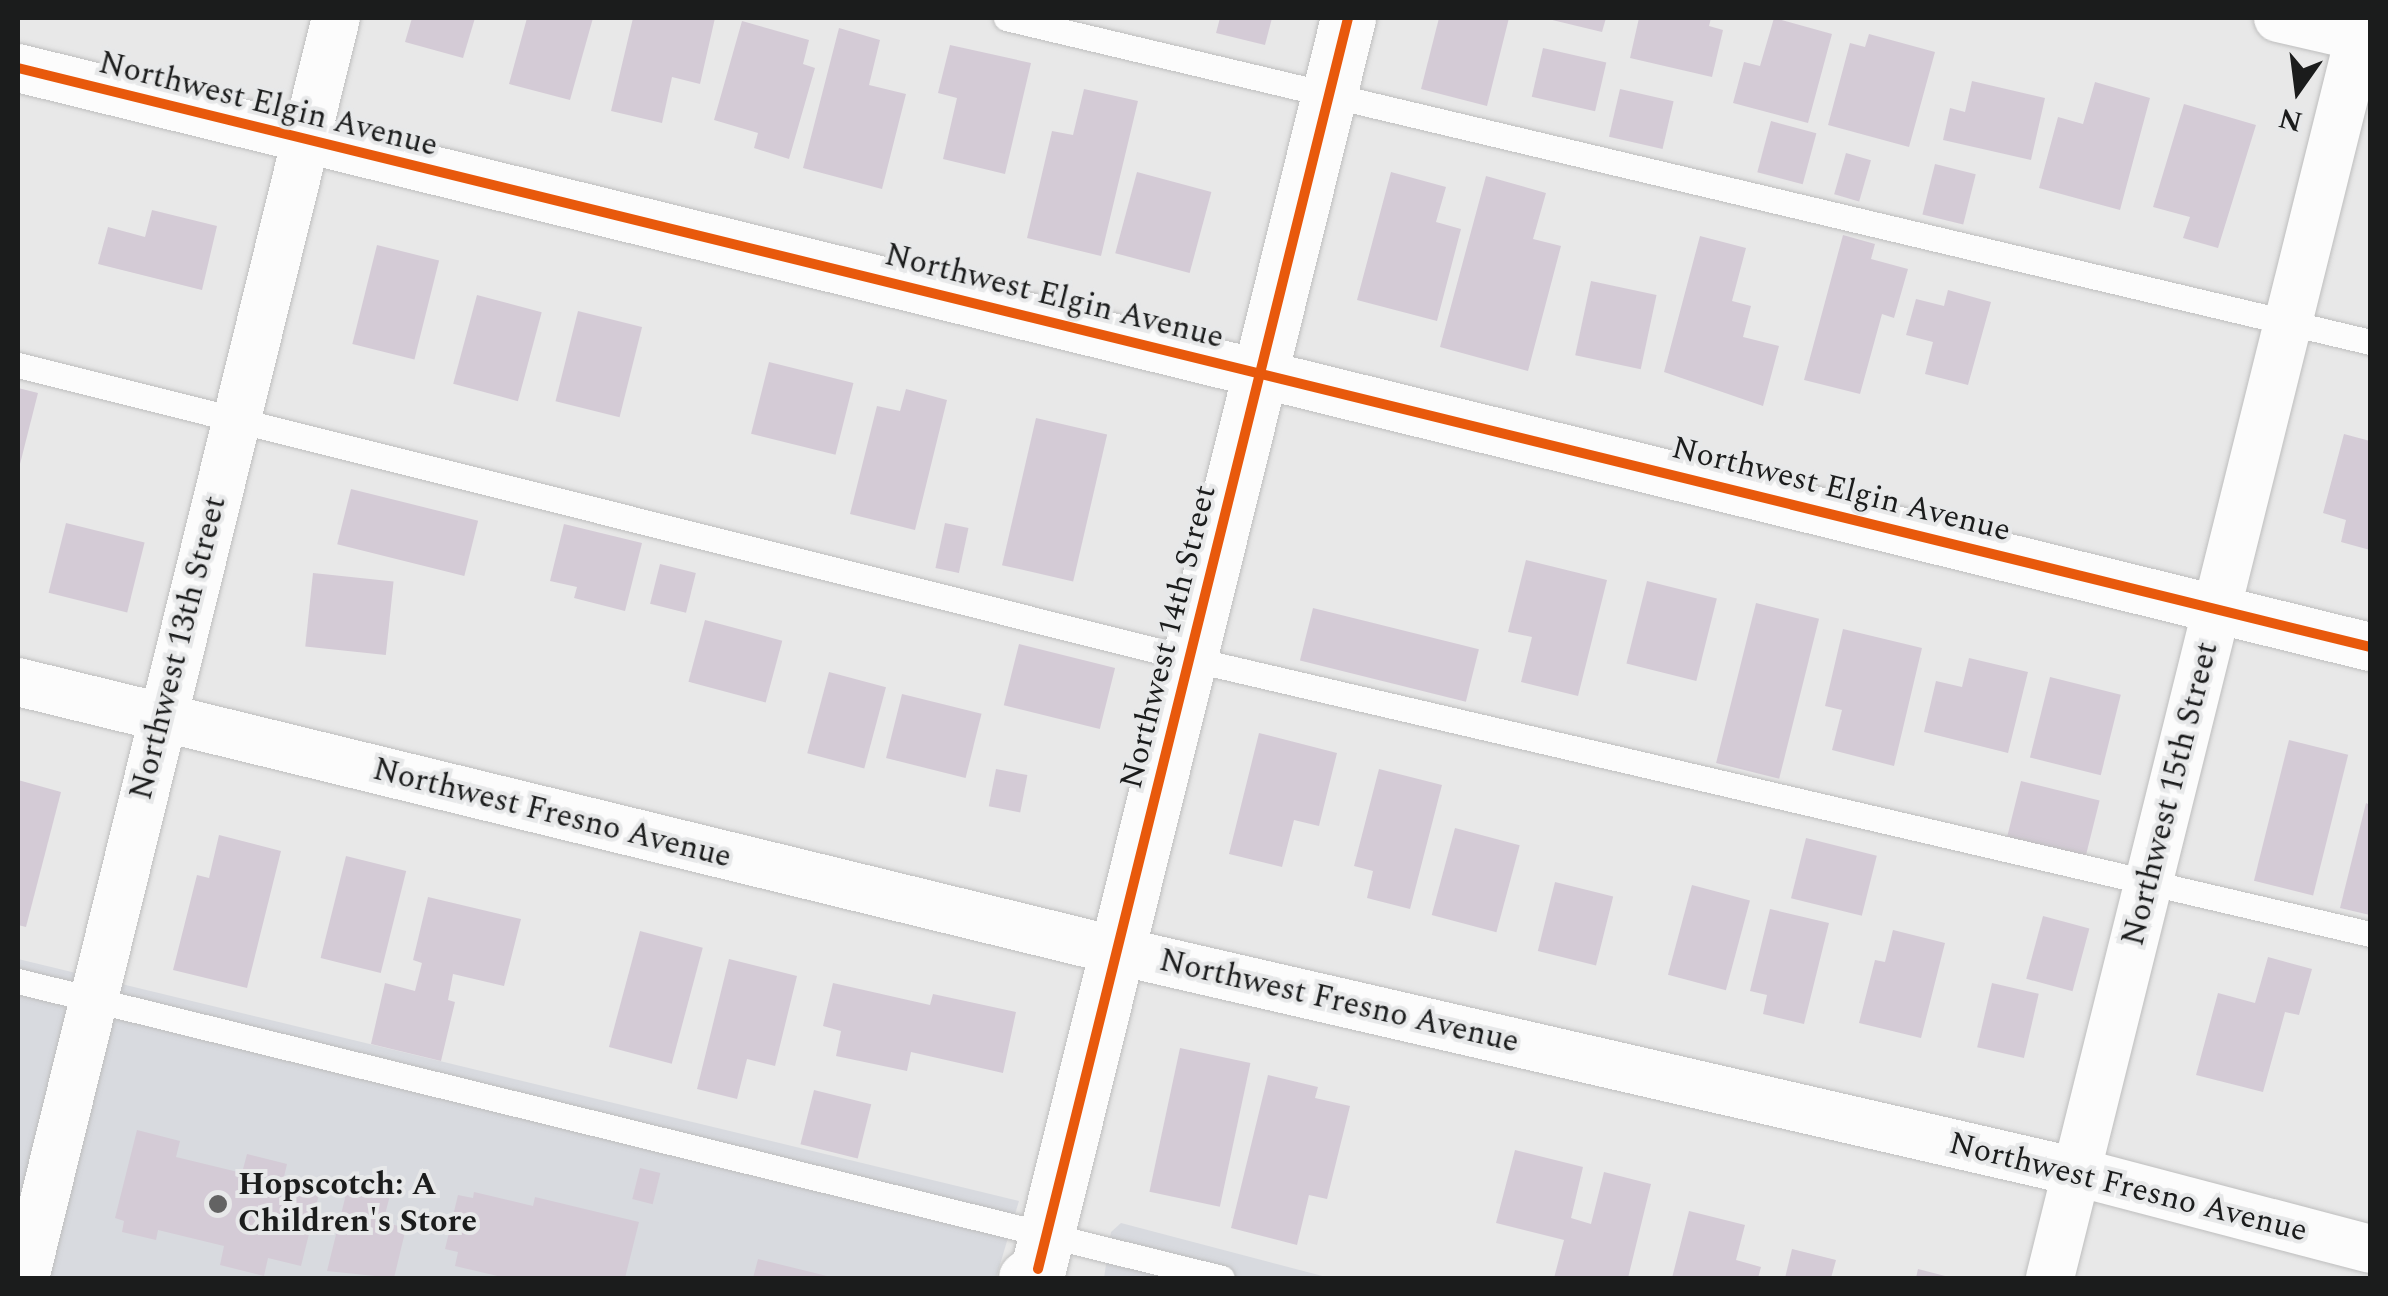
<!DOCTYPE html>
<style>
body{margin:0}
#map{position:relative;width:2388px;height:1296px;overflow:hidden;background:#e8e8e8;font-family:Spectral,serif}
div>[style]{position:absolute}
.built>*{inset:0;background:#d8dadf}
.building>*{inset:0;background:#d4cbd6;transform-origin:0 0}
.roads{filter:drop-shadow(0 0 2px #bebebe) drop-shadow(0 0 2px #bebebe)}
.lane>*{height:25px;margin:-12.5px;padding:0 12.5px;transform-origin:12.5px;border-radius:12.5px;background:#fcfcfc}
.street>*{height:48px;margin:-24px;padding:0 24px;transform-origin:24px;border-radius:24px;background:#fcfcfc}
.secondary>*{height:55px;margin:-27.5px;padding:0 27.5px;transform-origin:27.5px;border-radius:27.5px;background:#fcfcfc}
.cycleway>*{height:10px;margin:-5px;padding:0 5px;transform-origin:5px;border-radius:5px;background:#e8590c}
.dots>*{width:28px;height:28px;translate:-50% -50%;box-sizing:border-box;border:5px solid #e7e8e9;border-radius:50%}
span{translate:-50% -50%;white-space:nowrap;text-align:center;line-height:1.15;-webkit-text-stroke:8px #e7e8e9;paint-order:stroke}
.street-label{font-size:32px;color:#1b1c1c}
.poi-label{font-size:32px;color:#1b1c1c;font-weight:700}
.left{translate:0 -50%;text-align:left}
.frame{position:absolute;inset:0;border:20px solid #1b1c1c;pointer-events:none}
.north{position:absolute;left:2248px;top:40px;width:100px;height:100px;-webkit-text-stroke:8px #e7e8e9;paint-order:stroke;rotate:194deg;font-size:28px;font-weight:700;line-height:40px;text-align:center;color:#1b1c1c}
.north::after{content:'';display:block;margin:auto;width:35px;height:45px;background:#1b1c1c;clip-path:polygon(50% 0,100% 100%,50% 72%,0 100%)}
</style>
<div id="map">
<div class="built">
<div style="clip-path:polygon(18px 959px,1019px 1201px,996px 1278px,39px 1278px,18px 1273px)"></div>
<div style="clip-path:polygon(1121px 1223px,1330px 1278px,1104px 1278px,1111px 1232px)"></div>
</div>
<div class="building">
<div style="clip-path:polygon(412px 18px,475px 18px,463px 58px,405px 42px)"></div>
<div style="clip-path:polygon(527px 18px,593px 18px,570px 100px,509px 84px)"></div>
<div style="clip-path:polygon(633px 18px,715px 18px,700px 84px,672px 77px,662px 123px,611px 111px)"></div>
<div style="clip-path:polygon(1220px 18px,1272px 18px,1265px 45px,1216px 33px)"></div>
<div style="clip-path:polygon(1439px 18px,1509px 18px,1487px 106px,1421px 89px)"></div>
<div style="clip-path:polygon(1544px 18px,1606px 18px,1602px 32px)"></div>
<div style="clip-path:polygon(1639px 18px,1711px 18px,1709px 26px,1723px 30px,1712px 77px,1630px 58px)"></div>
<div style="clip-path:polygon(1774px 18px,1832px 34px,1808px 123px,1733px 103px,1744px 62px,1760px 66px)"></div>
<div style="clip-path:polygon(742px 21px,809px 40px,803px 64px,815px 68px,789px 159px,754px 148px,758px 133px,714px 120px)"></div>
<div style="clip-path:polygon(839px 28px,880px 40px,869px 85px,906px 94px,882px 189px,803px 168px)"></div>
<div style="clip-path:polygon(1869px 34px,1935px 52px,1909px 147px,1828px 125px,1850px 43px,1865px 47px)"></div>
<div style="clip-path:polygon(950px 45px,1031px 63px,1005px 174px,943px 159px,957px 98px,938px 93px)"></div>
<div style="left:1543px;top:48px;width:65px;height:50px;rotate:13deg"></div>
<div style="clip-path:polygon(1972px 81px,2045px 98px,2031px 160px,1943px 140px,1950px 108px,1965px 112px)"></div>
<div style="clip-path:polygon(2095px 82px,2150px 98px,2120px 210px,2039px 188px,2058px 117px,2083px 124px)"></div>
<div style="clip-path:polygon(1084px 89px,1138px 101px,1101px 256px,1027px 238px,1052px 131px,1073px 135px)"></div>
<div style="left:1620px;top:89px;width:55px;height:49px;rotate:13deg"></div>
<div style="clip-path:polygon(2184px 104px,2256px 125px,2218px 248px,2183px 238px,2190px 217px,2153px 207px)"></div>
<div style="left:1771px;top:121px;width:47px;height:53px;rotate:15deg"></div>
<div style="left:1846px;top:153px;width:26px;height:43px;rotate:16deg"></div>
<div style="left:1935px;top:164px;width:42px;height:52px;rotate:14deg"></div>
<div style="left:1137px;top:172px;width:77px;height:84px;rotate:15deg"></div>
<div style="clip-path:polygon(1391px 172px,1446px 187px,1436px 222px,1461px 229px,1437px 321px,1357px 300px)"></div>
<div style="clip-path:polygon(1486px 176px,1546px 193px,1533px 239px,1561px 246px,1528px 371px,1440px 347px)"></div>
<div style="clip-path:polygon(152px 210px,217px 226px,202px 290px,98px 264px,108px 227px,145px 237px)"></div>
<div style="clip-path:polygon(1843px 235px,1875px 244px,1871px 259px,1908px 269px,1894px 318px,1882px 314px,1860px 394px,1804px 380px)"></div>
<div style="clip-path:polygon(1700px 236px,1746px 248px,1732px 301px,1751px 306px,1743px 337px,1779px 346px,1763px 406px,1664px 372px)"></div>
<div style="left:377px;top:245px;width:64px;height:102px;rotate:14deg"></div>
<div style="left:1591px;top:281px;width:67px;height:76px;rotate:12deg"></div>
<div style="clip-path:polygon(1948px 290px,1991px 302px,1968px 385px,1925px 374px,1933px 342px,1906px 335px,1916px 299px,1944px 306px)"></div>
<div style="left:477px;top:295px;width:67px;height:92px;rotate:15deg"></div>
<div style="left:578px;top:311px;width:66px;height:93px;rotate:14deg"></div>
<div style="left:769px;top:362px;width:87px;height:74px;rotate:14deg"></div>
<div style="clip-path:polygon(18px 388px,38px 393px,19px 468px,18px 468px)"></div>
<div style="clip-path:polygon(906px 389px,947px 400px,915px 530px,850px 514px,877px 406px,900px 411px)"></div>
<div style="left:1036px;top:418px;width:73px;height:151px;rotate:13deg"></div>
<div style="clip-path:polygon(2344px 434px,2370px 441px,2370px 550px,2341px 542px,2346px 520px,2323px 513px)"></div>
<div style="left:351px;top:489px;width:131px;height:57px;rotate:14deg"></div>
<div style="left:66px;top:523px;width:81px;height:72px;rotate:14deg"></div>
<div style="left:945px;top:523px;width:24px;height:46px;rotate:12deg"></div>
<div style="clip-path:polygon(564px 524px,642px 543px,625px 611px,574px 598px,577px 587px,550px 581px)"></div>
<div style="clip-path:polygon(1526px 560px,1607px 580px,1578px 696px,1521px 682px,1532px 637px,1508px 632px)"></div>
<div style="left:660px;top:564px;width:37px;height:41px;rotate:14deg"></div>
<div style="left:313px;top:573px;width:81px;height:74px;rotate:6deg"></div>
<div style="left:1647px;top:581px;width:72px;height:85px;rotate:14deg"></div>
<div style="left:1756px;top:603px;width:65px;height:165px;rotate:14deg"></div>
<div style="left:1313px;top:608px;width:171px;height:54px;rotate:14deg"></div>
<div style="left:705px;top:620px;width:80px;height:64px;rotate:15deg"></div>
<div style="clip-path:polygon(1843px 629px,1922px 648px,1894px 766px,1832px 750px,1842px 710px,1825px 706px)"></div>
<div style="left:1019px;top:644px;width:99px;height:63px;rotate:14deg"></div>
<div style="clip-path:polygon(1969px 658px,2028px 672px,2008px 753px,1924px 732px,1936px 681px,1962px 687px)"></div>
<div style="left:829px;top:672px;width:59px;height:84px;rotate:15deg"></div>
<div style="left:2050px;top:677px;width:73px;height:83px;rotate:14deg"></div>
<div style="left:902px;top:694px;width:82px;height:66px;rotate:14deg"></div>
<div style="clip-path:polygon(1259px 733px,1337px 753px,1319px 826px,1294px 820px,1282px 867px,1229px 854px)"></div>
<div style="left:2289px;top:740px;width:61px;height:145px;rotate:14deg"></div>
<div style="left:996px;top:769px;width:32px;height:38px;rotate:11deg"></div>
<div style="clip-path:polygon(1379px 769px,1442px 785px,1410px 909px,1367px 898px,1373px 871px,1354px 866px)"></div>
<div style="clip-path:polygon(18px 780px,61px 792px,26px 927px,18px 925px)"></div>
<div style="left:2021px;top:781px;width:81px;height:61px;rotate:14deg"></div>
<div style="clip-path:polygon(2366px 803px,2370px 805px,2370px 915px,2340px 908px)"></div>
<div style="left:1455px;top:828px;width:67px;height:90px;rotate:15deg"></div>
<div style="clip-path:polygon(219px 835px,281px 851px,247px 988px,173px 970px,197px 875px,209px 878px)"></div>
<div style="left:1806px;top:838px;width:73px;height:62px;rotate:14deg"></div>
<div style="left:346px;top:856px;width:62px;height:105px;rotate:14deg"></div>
<div style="left:1555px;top:882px;width:60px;height:71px;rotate:14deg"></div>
<div style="left:1692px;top:885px;width:60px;height:93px;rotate:15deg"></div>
<div style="clip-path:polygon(428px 897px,521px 919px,504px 986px,453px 974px,448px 1000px,455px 1002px,441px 1061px,371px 1044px,385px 983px,415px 991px,422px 963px,413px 960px)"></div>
<div style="clip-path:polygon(1770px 909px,1829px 923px,1804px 1024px,1763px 1014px,1767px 995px,1750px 991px)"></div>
<div style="left:2043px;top:916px;width:48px;height:65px;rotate:15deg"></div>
<div style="clip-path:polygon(1893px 930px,1945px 943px,1921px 1038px,1859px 1023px,1875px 960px,1885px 962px)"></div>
<div style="left:640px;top:931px;width:65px;height:120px;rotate:15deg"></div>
<div style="clip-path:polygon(2268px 957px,2312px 969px,2299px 1015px,2285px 1012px,2263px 1092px,2196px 1075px,2218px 993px,2255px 1003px)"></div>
<div style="clip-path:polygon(729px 959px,797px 976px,775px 1066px,747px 1059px,737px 1099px,697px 1089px)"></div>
<div style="clip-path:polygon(833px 983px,930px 1005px,933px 994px,1016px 1012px,1003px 1073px,911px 1052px,907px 1071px,836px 1056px,841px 1031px,823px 1026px)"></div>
<div style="left:1992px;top:983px;width:48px;height:66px;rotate:13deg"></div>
<div style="left:1180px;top:1048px;width:72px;height:147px;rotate:12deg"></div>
<div style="clip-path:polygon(1268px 1075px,1318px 1087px,1315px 1098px,1350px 1106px,1327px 1199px,1309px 1195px,1297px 1245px,1231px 1228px)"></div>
<div style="left:814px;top:1090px;width:59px;height:56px;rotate:14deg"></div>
<div style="clip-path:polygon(137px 1130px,180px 1141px,176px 1157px,242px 1173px,247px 1154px,287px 1164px,283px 1181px,320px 1190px,301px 1266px,268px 1258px,264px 1276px,220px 1265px,224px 1246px,158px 1230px,156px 1240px,122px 1232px,124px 1221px,115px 1218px)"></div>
<div style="clip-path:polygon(1515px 1150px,1583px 1167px,1571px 1218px,1591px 1224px,1604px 1172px,1651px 1184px,1628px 1278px,1554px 1278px,1564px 1240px,1496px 1223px)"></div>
<div style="left:640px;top:1168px;width:21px;height:32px;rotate:14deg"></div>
<div style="clip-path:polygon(351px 1174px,393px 1184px,383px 1222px,406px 1228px,394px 1278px,327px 1271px)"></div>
<div style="clip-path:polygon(474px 1192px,533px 1206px,535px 1197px,639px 1222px,625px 1278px,506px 1278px,455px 1266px,458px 1252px,445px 1249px,458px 1195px,473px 1198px)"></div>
<div style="clip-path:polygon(1689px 1211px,1745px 1225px,1736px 1260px,1761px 1267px,1758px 1278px,1672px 1278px)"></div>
<div style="clip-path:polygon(1792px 1249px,1836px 1260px,1831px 1278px,1785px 1278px)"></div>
<div style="clip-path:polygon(758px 1259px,831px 1277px,831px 1278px,753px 1278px)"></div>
<div style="clip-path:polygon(1918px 1269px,1949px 1277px,1949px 1278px,1916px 1278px)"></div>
</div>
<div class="roads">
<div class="lane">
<div style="left:1006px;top:18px;width:1402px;rotate:13.36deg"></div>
<div style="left:18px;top:365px;width:1209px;rotate:14.07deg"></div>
<div style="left:1191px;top:659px;width:1211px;rotate:13.13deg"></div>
<div style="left:18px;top:981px;width:1240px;rotate:13.86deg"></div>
</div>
<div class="street">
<div style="left:2278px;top:18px;width:94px;rotate:12.9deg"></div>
<div style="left:18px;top:68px;width:2422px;rotate:13.83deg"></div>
<div style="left:18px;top:682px;width:1128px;rotate:13.74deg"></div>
<div style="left:1114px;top:950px;width:988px;rotate:12.98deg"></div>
<div style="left:2077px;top:1172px;width:303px;rotate:14.7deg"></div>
<div style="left:25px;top:1278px;width:1298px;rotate:-76.14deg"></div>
<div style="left:2050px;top:1278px;width:1299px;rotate:-76.01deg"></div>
</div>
<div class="secondary">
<div style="left:1026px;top:1278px;width:15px;rotate:-37deg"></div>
<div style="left:1038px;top:1269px;width:1289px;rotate:-76.08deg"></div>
</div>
</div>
<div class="cycleway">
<div style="left:18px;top:68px;width:2422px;rotate:13.83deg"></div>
<div style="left:1038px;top:1269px;width:1289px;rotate:-76.08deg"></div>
</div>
<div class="dots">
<div style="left:218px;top:1204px;background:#636363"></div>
</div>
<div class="street-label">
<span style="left:268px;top:105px;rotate:14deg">Northwest Elgin Avenue</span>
<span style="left:1054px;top:297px;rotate:14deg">Northwest Elgin Avenue</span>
<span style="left:1841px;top:490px;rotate:14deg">Northwest Elgin Avenue</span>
<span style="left:1169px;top:637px;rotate:-76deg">Northwest 14th Street</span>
<span style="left:179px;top:648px;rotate:-76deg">Northwest 13th Street</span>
<span style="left:2171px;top:794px;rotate:-76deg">Northwest 15th Street</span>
<span style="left:552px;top:814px;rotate:14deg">Northwest Fresno Avenue</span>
<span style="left:1339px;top:1002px;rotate:13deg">Northwest Fresno Avenue</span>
<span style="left:2128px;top:1188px;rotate:14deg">Northwest Fresno Avenue</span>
</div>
<div class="poi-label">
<span class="left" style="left:238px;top:1204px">Hopscotch: A<br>Children's Store</span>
</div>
<div class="frame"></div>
<div class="north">N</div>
</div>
